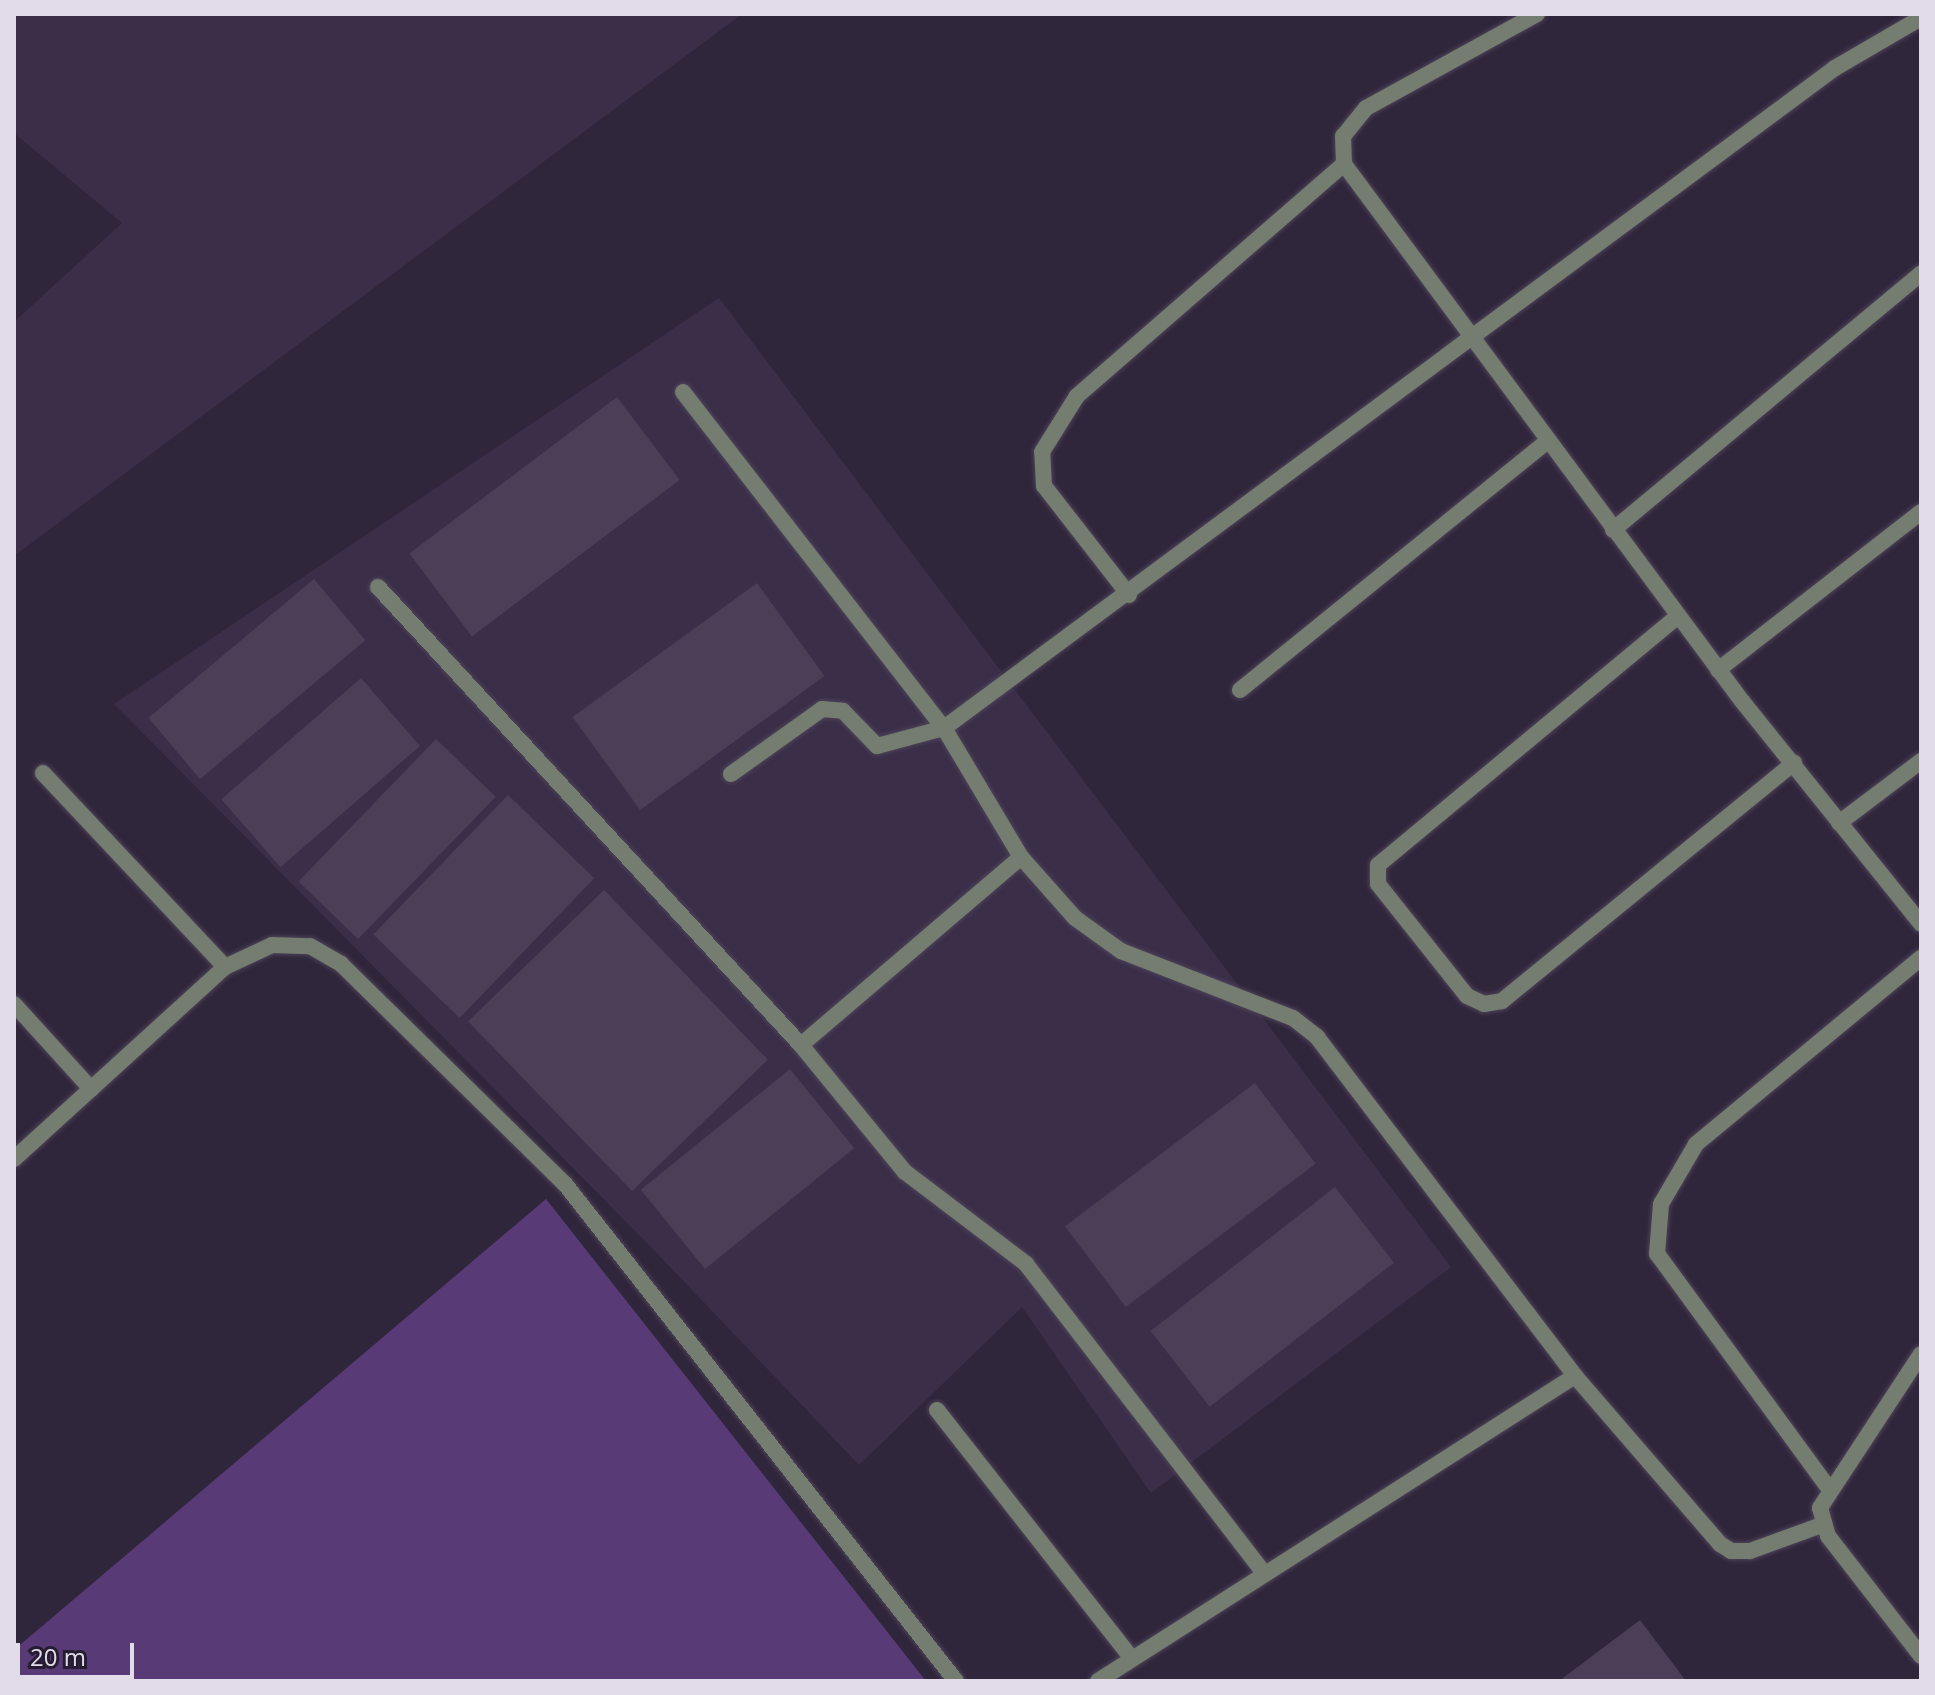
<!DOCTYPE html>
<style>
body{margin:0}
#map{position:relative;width:1935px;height:1695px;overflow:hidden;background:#30263c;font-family:"Open Sans",sans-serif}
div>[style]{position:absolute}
.built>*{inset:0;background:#3a2e49}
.green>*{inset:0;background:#583b76}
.building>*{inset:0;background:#4a3f57;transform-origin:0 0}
.roads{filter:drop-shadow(0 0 2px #4c4358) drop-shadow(0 0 2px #4c4358)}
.service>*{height:16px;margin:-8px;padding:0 8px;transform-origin:8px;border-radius:8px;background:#757c70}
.minor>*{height:16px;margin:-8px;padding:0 8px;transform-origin:8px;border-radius:8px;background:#757c70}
span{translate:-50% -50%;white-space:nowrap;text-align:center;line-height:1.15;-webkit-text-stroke:7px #261c32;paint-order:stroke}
.frame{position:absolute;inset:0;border:16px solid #e1dbea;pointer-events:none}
.scale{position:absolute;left:16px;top:1643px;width:118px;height:36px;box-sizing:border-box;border:4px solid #e1dbea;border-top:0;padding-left:10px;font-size:24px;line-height:28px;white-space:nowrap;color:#e1dbea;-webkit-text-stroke:6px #261c32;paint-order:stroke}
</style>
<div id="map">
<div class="built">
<div style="clip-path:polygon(14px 14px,742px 14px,14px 556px,14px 322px,122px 223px,14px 133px)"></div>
<div style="clip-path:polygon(719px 298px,1451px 1267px,1151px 1493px,1022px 1307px,859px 1465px,650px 1246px,114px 704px)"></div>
</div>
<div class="green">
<div style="clip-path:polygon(546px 1199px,926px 1681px,14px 1681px,14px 1650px)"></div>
</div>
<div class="building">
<div style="left:617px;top:397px;width:104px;height:260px;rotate:53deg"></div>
<div style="left:314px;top:579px;width:80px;height:216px;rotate:50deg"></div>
<div style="left:757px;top:583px;width:115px;height:228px;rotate:54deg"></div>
<div style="left:361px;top:678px;width:90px;height:185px;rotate:49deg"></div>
<div style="left:436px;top:739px;width:83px;height:198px;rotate:44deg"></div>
<div style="left:508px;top:795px;width:120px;height:194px;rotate:44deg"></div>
<div style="left:604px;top:890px;width:236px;height:189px;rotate:46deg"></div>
<div style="left:790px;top:1069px;width:102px;height:192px;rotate:51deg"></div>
<div style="left:1255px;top:1083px;width:101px;height:238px;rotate:53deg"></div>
<div style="left:1335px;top:1187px;width:96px;height:234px;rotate:52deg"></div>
<div style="clip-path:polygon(1640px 1620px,1686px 1681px,1559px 1681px)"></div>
</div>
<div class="roads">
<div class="service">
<div style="left:1129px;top:595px;width:138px;rotate:-127.9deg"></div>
<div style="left:1044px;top:486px;width:34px;rotate:-93deg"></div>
<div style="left:1042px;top:452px;width:66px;rotate:-58deg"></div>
<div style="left:1077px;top:396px;width:354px;rotate:-41deg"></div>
<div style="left:731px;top:774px;width:112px;rotate:-35.5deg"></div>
<div style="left:822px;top:709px;width:21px;rotate:5deg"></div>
<div style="left:843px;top:711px;width:49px;rotate:45.8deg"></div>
<div style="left:877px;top:746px;width:69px;rotate:-15deg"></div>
</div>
<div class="minor">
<div style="left:1537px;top:14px;width:195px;rotate:151.2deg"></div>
<div style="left:1366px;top:108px;width:36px;rotate:129deg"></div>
<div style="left:1343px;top:136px;width:28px;rotate:88deg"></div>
<div style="left:1344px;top:164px;width:668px;rotate:53.46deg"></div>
<div style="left:1742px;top:701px;width:286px;rotate:51.2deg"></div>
<div style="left:683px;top:392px;width:425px;rotate:52.2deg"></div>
<div style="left:944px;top:728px;width:150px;rotate:59.2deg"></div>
<div style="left:1021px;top:857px;width:81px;rotate:48.5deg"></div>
<div style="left:1075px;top:918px;width:57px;rotate:35.7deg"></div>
<div style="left:1121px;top:951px;width:185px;rotate:21.3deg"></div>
<div style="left:1293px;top:1018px;width:31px;rotate:38deg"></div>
<div style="left:1317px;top:1037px;width:426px;rotate:52.7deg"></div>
<div style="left:1575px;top:1376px;width:222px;rotate:49.2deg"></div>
<div style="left:1720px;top:1544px;width:13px;rotate:32deg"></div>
<div style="left:1731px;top:1551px;width:19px"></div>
<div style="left:1750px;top:1551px;width:77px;rotate:-19.9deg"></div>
<div style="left:1613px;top:530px;width:401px;rotate:-39.8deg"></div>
<div style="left:378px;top:587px;width:623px;rotate:47.28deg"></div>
<div style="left:801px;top:1045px;width:164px;rotate:50.7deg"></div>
<div style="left:905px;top:1172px;width:152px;rotate:37.2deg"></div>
<div style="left:1026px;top:1264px;width:391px;rotate:52.4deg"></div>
<div style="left:1678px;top:616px;width:390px;rotate:140.3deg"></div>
<div style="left:1378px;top:865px;width:19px;rotate:90deg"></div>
<div style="left:1378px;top:884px;width:143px;rotate:51.5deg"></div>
<div style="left:1467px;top:996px;width:19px;rotate:25deg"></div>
<div style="left:1484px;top:1004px;width:18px;rotate:-9deg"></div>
<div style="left:1502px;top:1001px;width:377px;rotate:-39.2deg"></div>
<div style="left:1718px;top:670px;width:257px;rotate:-37.9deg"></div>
<div style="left:1240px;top:690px;width:397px;rotate:-39deg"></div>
<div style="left:944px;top:728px;width:1109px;rotate:-36.53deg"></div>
<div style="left:1835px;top:68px;width:99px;rotate:-30.2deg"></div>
<div style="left:43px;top:773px;width:266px;rotate:46.8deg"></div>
<div style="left:1839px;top:823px;width:103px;rotate:-37.1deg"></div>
<div style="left:14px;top:1004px;width:115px;rotate:47.8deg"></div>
<div style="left:801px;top:1045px;width:289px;rotate:-40.5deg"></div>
<div style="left:14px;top:1159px;width:285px;rotate:-42.3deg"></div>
<div style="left:225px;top:967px;width:52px;rotate:-25.1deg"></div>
<div style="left:272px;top:945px;width:38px;rotate:2deg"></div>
<div style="left:310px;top:946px;width:36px;rotate:30deg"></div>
<div style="left:341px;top:964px;width:314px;rotate:44.5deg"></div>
<div style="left:565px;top:1184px;width:632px;rotate:51.81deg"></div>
<div style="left:1921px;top:1354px;width:184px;rotate:123.3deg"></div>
<div style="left:1820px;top:1508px;width:29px;rotate:74deg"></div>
<div style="left:1828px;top:1536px;width:152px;rotate:52.2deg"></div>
<div style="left:937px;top:1410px;width:316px;rotate:51.9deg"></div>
<div style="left:1830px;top:1490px;width:293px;rotate:-126.2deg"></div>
<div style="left:1657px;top:1254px;width:50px;rotate:-85.4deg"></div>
<div style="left:1661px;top:1204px;width:69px;rotate:-59.7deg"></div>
<div style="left:1696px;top:1144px;width:292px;rotate:-39.6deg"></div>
<div style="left:1098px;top:1681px;width:566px;rotate:-32.6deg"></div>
</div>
</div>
<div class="frame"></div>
<div class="scale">20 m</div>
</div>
